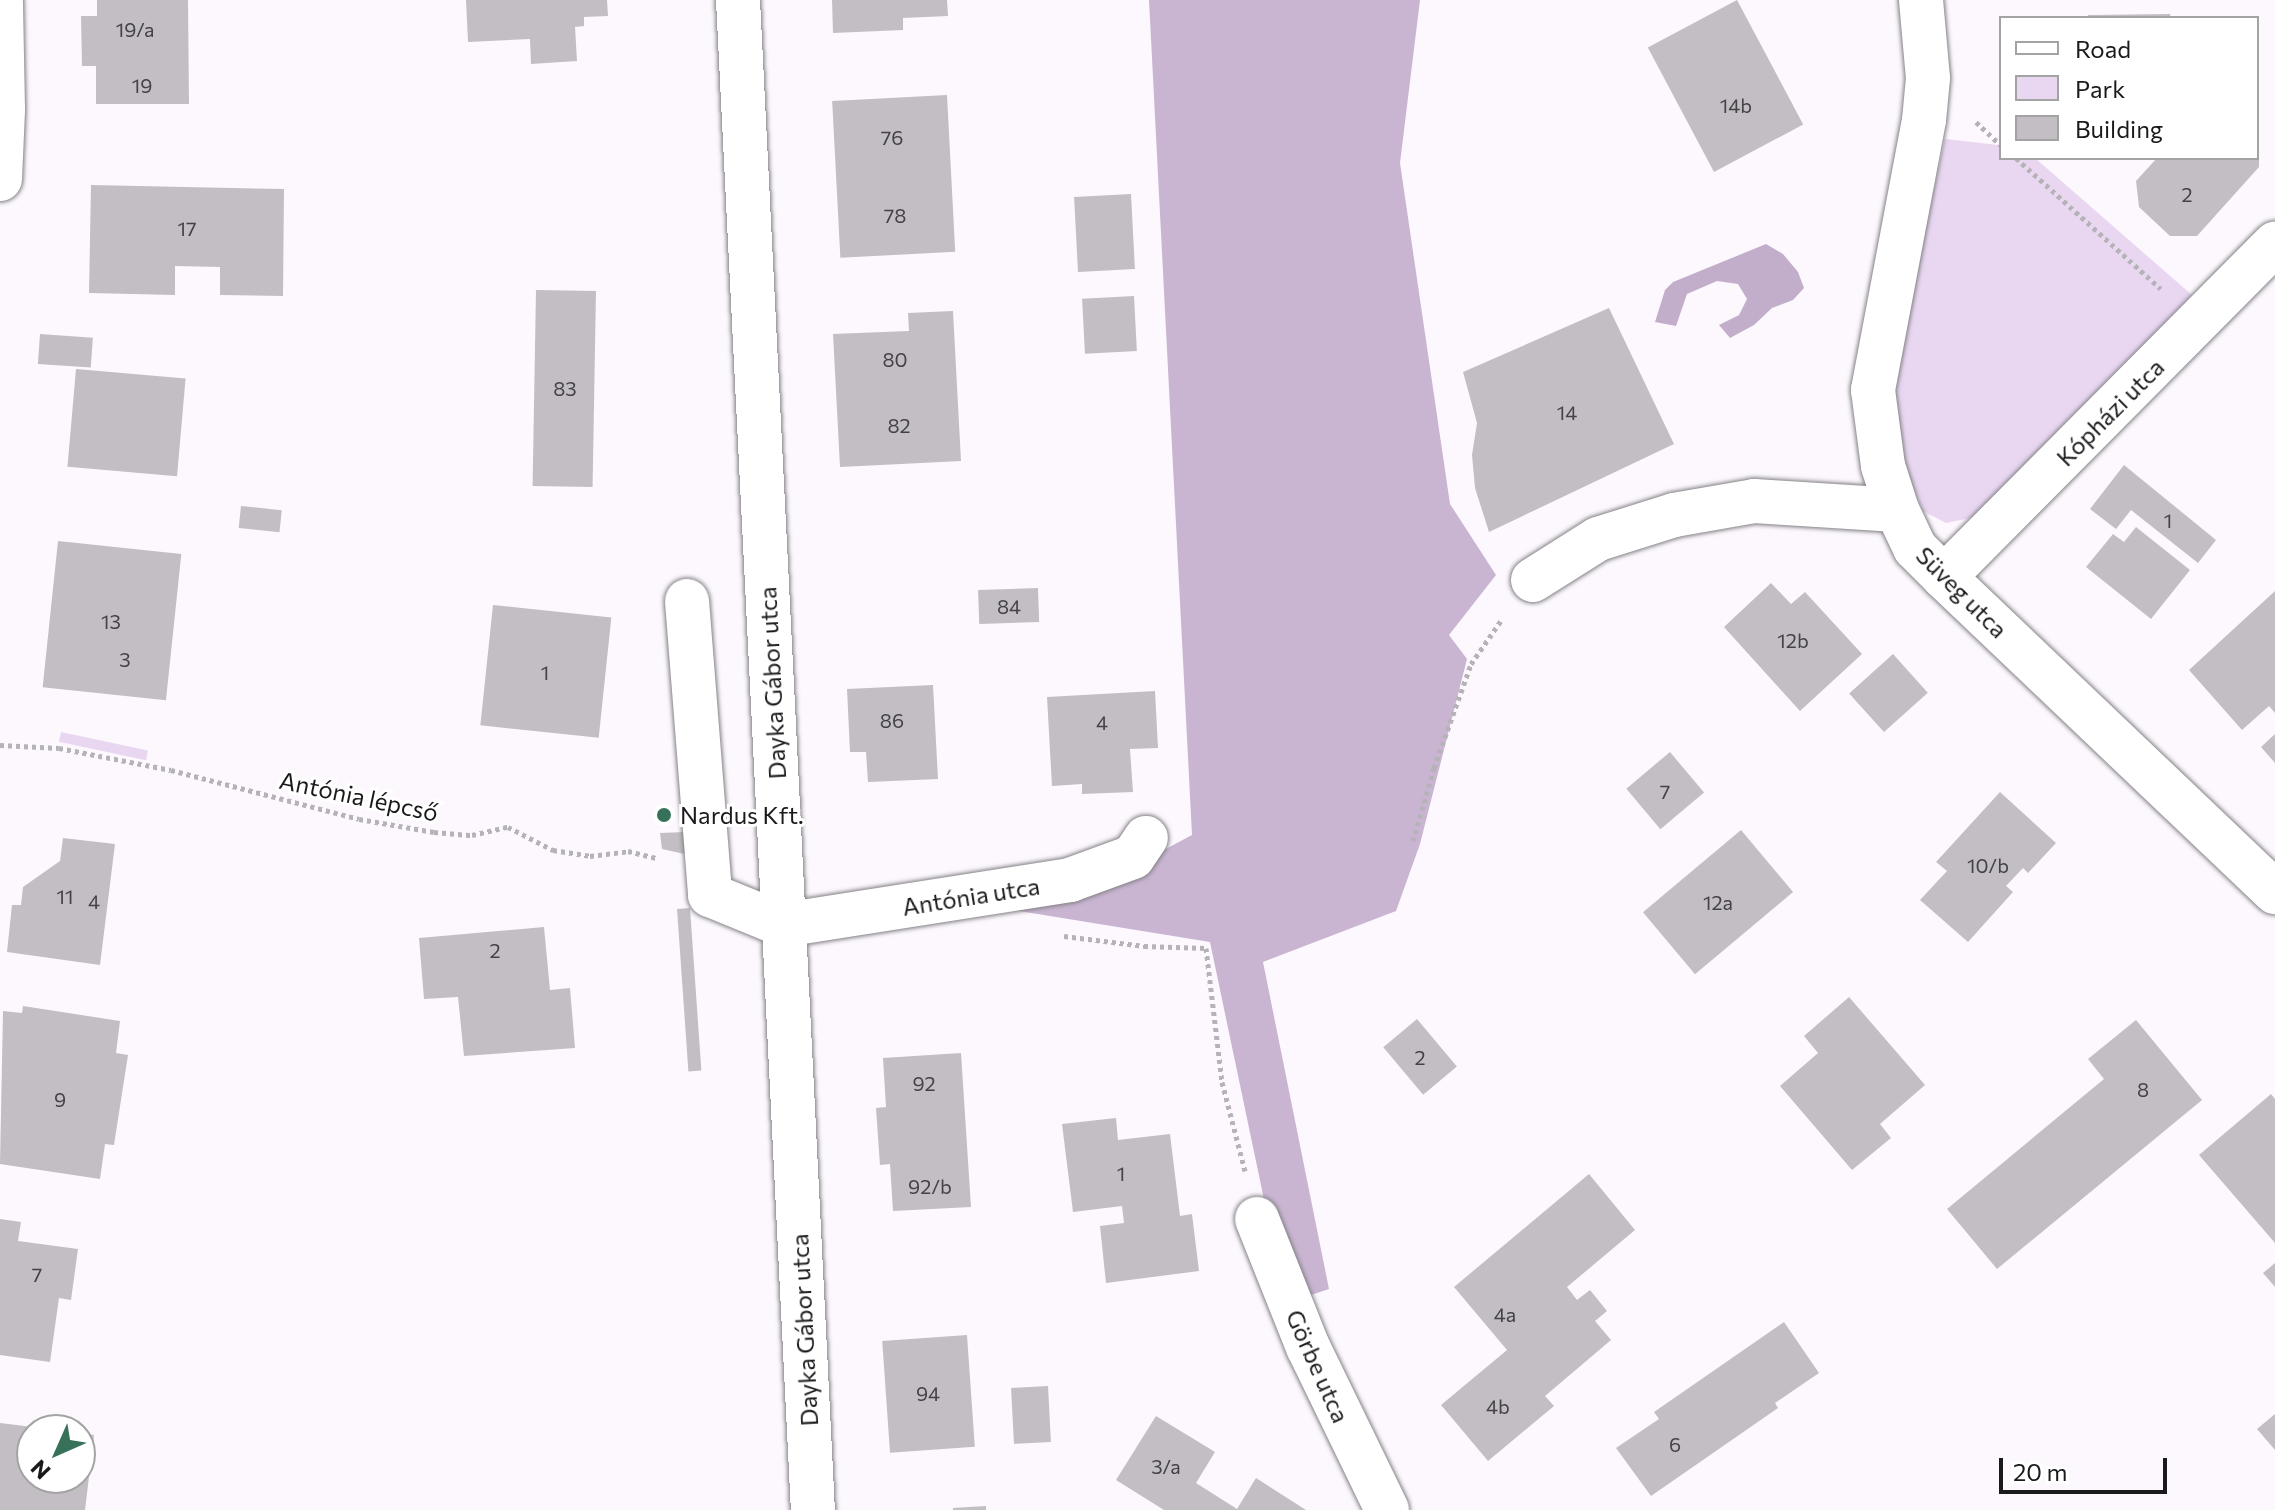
<!DOCTYPE html>
<meta charset="utf-8">
<style>
body{margin:0}
#map{position:relative;width:2275px;height:1510px;overflow:hidden;background:#fcf8fe;font-family:Commissioner,sans-serif}
div>[style]{position:absolute}
.green>*{inset:0;background:#e9d7f2;transform-origin:0 0}
.forest>*{inset:0;background:#c9b5d2}
.water>*{inset:0;background:#c2aecb}
.building>*{inset:0;background:#c2bec4;transform-origin:0 0}
.path>*{height:5px;margin-top:-2.5px;transform-origin:0;background:repeating-linear-gradient(90deg,#b6b3b8 0 4px,transparent 0 8px)}
.roads{filter:drop-shadow(0 0 2px #858287) drop-shadow(0 0 2px #858287)}
.minor>*{height:44px;margin:-22px;padding:0 22px;transform-origin:22px;border-radius:22px;background:#fff}
.dots>*{width:22px;height:22px;translate:-50% -50%;box-sizing:border-box;border:4px solid #fff;border-radius:50%}
span{translate:-50% -50%;white-space:nowrap;text-align:center;line-height:1.15;-webkit-text-stroke:6px #fff;paint-order:stroke}
.number-label{font-size:20px;color:#444245}
.number-label span{-webkit-text-stroke-width:0}
.street-label{font-size:24px;color:#1a191b}
.poi-label{font-size:24px;color:#1a191b}
.left{translate:0 -50%;text-align:left}
.legend{position:absolute;left:1999px;top:16px;width:260px;height:144px;box-sizing:border-box;background:#fff;border:2px solid #a3a3a4;margin:0;padding:10px 14px;list-style:none;font-size:24px;color:#1a191b}
.legend li{display:flex;align-items:center;gap:16px;height:40px}
.legend b{width:40px;border:2px solid #a3a3a4}
.north{position:absolute;left:16px;top:1414px;width:80px;height:80px;box-sizing:border-box;background:#fff;border:2px solid #a3a3a4;border-radius:50%;rotate:225deg;font-size:22px;font-weight:700;line-height:32px;text-align:center;color:#1a191b}
.north::after{content:'';display:block;margin:auto;width:28px;height:36px;background:#377159;clip-path:polygon(50% 0,100% 100%,50% 72%,0 100%)}
.scale{position:absolute;left:1999px;top:1458px;width:168px;height:36px;box-sizing:border-box;border:4px solid #1a191b;border-top:0;padding-left:10px;font-size:24px;line-height:28px;white-space:nowrap;color:#1a191b;-webkit-text-stroke:6px #fff;paint-order:stroke}
</style>
<div id="map">
<div class="green">
<div style="clip-path:polygon(1945px 139px,1998px 145px,2001px 141px,2001px 158px,2035px 158px,2192px 295px,1980px 516px,1946px 523px,1923px 511px,1897px 448px,1894px 371px)"></div>
<div style="left:61px;top:732px;width:89px;height:10px;rotate:12deg"></div>
</div>
<div class="forest">
<div style="clip-path:polygon(1149px 0,1420px 0,1400px 163px,1450px 504px,1496px 575px,1449px 635px,1467px 659px,1420px 844px,1396px 911px,1263px 962px,1329px 1289px,1302px 1298px,1266px 1209px,1210px 942px,1006px 909px,1100px 884px,1192px 835px)"></div>
</div>
<div class="water">
<div style="clip-path:polygon(1766px 244px,1783px 254px,1798px 272px,1804px 288px,1793px 300px,1772px 308px,1754px 325px,1730px 338px,1719px 325px,1739px 315px,1747px 299px,1738px 284px,1717px 281px,1687px 294px,1676px 326px,1655px 322px,1665px 290px,1673px 282px)"></div>
</div>
<div class="building">
<div style="clip-path:polygon(97px 0,188px 0,189px 104px,96px 104px,96px 66px,82px 66px,81px 16px,97px 16px)"></div>
<div style="clip-path:polygon(466px 0,607px 0,608px 16px,584px 17px,584px 26px,575px 27px,577px 61px,531px 64px,530px 39px,468px 42px)"></div>
<div style="clip-path:polygon(832px 0,947px 0,948px 16px,903px 18px,903px 30px,833px 33px)"></div>
<div style="left:1737px;top:0;width:141px;height:101px;rotate:62deg"></div>
<div style="clip-path:polygon(2170px 14px,2171px 18px,2088px 18px,2088px 15px)"></div>
<div style="left:947px;top:95px;width:157px;height:115px;rotate:87deg"></div>
<div style="clip-path:polygon(2157px 158px,2259px 158px,2259px 167px,2197px 236px,2170px 236px,2139px 207px,2136px 181px)"></div>
<div style="clip-path:polygon(91px 185px,284px 189px,283px 296px,220px 295px,220px 267px,175px 266px,175px 295px,89px 293px)"></div>
<div style="left:1131px;top:194px;width:75px;height:57px;rotate:87deg"></div>
<div style="left:536px;top:290px;width:60px;height:196px;rotate:1deg"></div>
<div style="left:1134px;top:296px;width:55px;height:52px;rotate:87deg"></div>
<div style="clip-path:polygon(1609px 308px,1674px 444px,1489px 532px,1475px 488px,1472px 455px,1477px 423px,1463px 372px)"></div>
<div style="clip-path:polygon(953px 311px,961px 461px,840px 467px,833px 334px,909px 331px,908px 313px)"></div>
<div style="left:40px;top:334px;width:53px;height:30px;rotate:4deg"></div>
<div style="left:76px;top:369px;width:110px;height:98px;rotate:5deg"></div>
<div style="clip-path:polygon(2124px 465px,2216px 540px,2198px 563px,2131px 510px,2116px 529px,2090px 509px)"></div>
<div style="left:241px;top:506px;width:41px;height:22px;rotate:6deg"></div>
<div style="clip-path:polygon(2136px 527px,2190px 570px,2151px 619px,2086px 567px,2113px 534px,2124px 542px)"></div>
<div style="left:58px;top:541px;width:124px;height:147px;rotate:6deg"></div>
<div style="clip-path:polygon(1771px 583px,1791px 604px,1805px 592px,1862px 654px,1800px 711px,1724px 627px)"></div>
<div style="left:1038px;top:588px;width:34px;height:60px;rotate:88deg"></div>
<div style="clip-path:polygon(2275px 591px,2275px 713px,2269px 706px,2242px 730px,2189px 670px)"></div>
<div style="left:493px;top:605px;width:119px;height:121px;rotate:6deg"></div>
<div style="left:1893px;top:654px;width:52px;height:59px;rotate:48deg"></div>
<div style="clip-path:polygon(933px 685px,938px 779px,868px 782px,866px 752px,850px 752px,847px 689px)"></div>
<div style="clip-path:polygon(1155px 691px,1158px 748px,1130px 749px,1133px 792px,1082px 794px,1082px 784px,1052px 786px,1047px 697px)"></div>
<div style="clip-path:polygon(2275px 734px,2275px 763px,2261px 747px)"></div>
<div style="left:1670px;top:752px;width:53px;height:57px;rotate:50deg"></div>
<div style="clip-path:polygon(2000px 792px,2056px 843px,2028px 873px,2023px 868px,2006px 886px,2013px 892px,1968px 942px,1920px 900px,1947px 871px,1936px 862px)"></div>
<div style="left:1741px;top:830px;width:81px;height:128px;rotate:50deg"></div>
<div style="clip-path:polygon(686px 832px,689px 855px,662px 849px,660px 833px)"></div>
<div style="clip-path:polygon(63px 838px,115px 844px,100px 965px,7px 952px,12px 905px,21px 905px,23px 887px,60px 861px)"></div>
<div style="left:690px;top:908px;width:163px;height:13px;rotate:86deg"></div>
<div style="clip-path:polygon(544px 927px,550px 990px,570px 988px,575px 1048px,464px 1056px,458px 997px,424px 999px,419px 938px)"></div>
<div style="clip-path:polygon(1849px 997px,1925px 1085px,1880px 1124px,1891px 1138px,1852px 1170px,1780px 1086px,1818px 1053px,1804px 1036px)"></div>
<div style="clip-path:polygon(23px 1006px,120px 1021px,116px 1053px,128px 1055px,114px 1145px,105px 1144px,100px 1179px,0 1164px,3px 1011px,22px 1013px)"></div>
<div style="left:1417px;top:1019px;width:62px;height:44px;rotate:50deg"></div>
<div style="clip-path:polygon(2136px 1020px,2202px 1100px,1997px 1269px,1947px 1209px,2104px 1079px,2088px 1059px)"></div>
<div style="clip-path:polygon(961px 1053px,971px 1207px,893px 1211px,890px 1164px,880px 1165px,878px 1137px,876px 1108px,886px 1107px,883px 1058px)"></div>
<div style="clip-path:polygon(2271px 1094px,2275px 1099px,2275px 1243px,2199px 1155px)"></div>
<div style="clip-path:polygon(1116px 1118px,1118px 1140px,1170px 1134px,1180px 1216px,1192px 1214px,1199px 1271px,1106px 1283px,1100px 1226px,1124px 1223px,1122px 1206px,1073px 1212px,1062px 1124px)"></div>
<div style="clip-path:polygon(1589px 1174px,1635px 1230px,1567px 1287px,1577px 1300px,1590px 1290px,1607px 1311px,1595px 1321px,1611px 1340px,1545px 1396px,1554px 1406px,1488px 1461px,1441px 1405px,1507px 1350px,1454px 1287px)"></div>
<div style="clip-path:polygon(0 1219px,21px 1222px,18px 1241px,78px 1249px,71px 1300px,59px 1298px,50px 1362px,0 1355px)"></div>
<div style="clip-path:polygon(2275px 1263px,2275px 1287px,2263px 1273px)"></div>
<div style="clip-path:polygon(1784px 1322px,1819px 1373px,1775px 1403px,1778px 1408px,1651px 1496px,1616px 1448px,1659px 1419px,1654px 1412px)"></div>
<div style="left:967px;top:1335px;width:112px;height:85px;rotate:86deg"></div>
<div style="left:1048px;top:1386px;width:56px;height:37px;rotate:87deg"></div>
<div style="clip-path:polygon(2275px 1414px,2275px 1450px,2257px 1429px)"></div>
<div style="clip-path:polygon(1156px 1416px,1215px 1452px,1196px 1483px,1237px 1509px,1256px 1478px,1306px 1510px,1164px 1510px,1116px 1480px)"></div>
<div style="clip-path:polygon(0 1423px,41px 1428px,32px 1430px,32px 1478px,80px 1478px,80px 1433px,94px 1435px,85px 1510px,0 1510px)"></div>
<div style="clip-path:polygon(986px 1506px,986px 1510px,953px 1510px,953px 1508px)"></div>
</div>
<div class="path">
<div style="left:1976px;top:122px;width:34px;rotate:43deg"></div>
<div style="left:2016px;top:158px;width:195px;rotate:42.1deg"></div>
<div style="left:0;top:745px;width:59px;rotate:2.9deg"></div>
<div style="left:59px;top:748px;width:114px;rotate:11.1deg"></div>
<div style="left:171px;top:770px;width:194px;rotate:14.6deg"></div>
<div style="left:359px;top:819px;width:76px;rotate:9.8deg"></div>
<div style="left:434px;top:832px;width:38px;rotate:5deg"></div>
<div style="left:472px;top:835px;width:37px;rotate:-13deg"></div>
<div style="left:508px;top:827px;width:51px;rotate:27.1deg"></div>
<div style="left:553px;top:850px;width:37px;rotate:9deg"></div>
<div style="left:590px;top:856px;width:38px;rotate:-7deg"></div>
<div style="left:628px;top:851px;width:30px;rotate:14deg"></div>
<div style="left:1413px;top:841px;width:76px;rotate:-74deg"></div>
<div style="left:1434px;top:768px;width:110px;rotate:-70.4deg"></div>
<div style="left:1471px;top:664px;width:55px;rotate:-55.4deg"></div>
<div style="left:1064px;top:936px;width:81px;rotate:7.1deg"></div>
<div style="left:1144px;top:946px;width:62px;rotate:1.8deg"></div>
<div style="left:1206px;top:948px;width:135px;rotate:83.2deg"></div>
<div style="left:1222px;top:1082px;width:92px;rotate:75.5deg"></div>
</div>
<div class="roads">
<div class="minor">
<div style="left:738px;top:0;width:1512px;rotate:87.16deg"></div>
<div style="left:1921px;top:0;width:78px;rotate:84.9deg"></div>
<div style="left:1928px;top:78px;width:42px;rotate:95.4deg"></div>
<div style="left:1924px;top:120px;width:275px;rotate:100.7deg"></div>
<div style="left:1873px;top:390px;width:77px;rotate:82.5deg"></div>
<div style="left:1883px;top:466px;width:46px;rotate:72.3deg"></div>
<div style="left:1897px;top:510px;width:42px;rotate:64.7deg"></div>
<div style="left:1915px;top:548px;width:41px;rotate:45deg"></div>
<div style="left:1944px;top:577px;width:457px;rotate:43.6deg"></div>
<div style="left:0;top:179px;width:70px;rotate:-87.5deg"></div>
<div style="left:3px;top:109px;width:109px;rotate:-91.1deg"></div>
<div style="left:1944px;top:577px;width:470px;rotate:-45.2deg"></div>
<div style="left:1533px;top:580px;width:77px;rotate:-32.2deg"></div>
<div style="left:1598px;top:539px;width:80px;rotate:-17.5deg"></div>
<div style="left:1674px;top:515px;width:81px;rotate:-9.9deg"></div>
<div style="left:1754px;top:501px;width:143px;rotate:3.6deg"></div>
<div style="left:687px;top:601px;width:295px;rotate:85.5deg"></div>
<div style="left:710px;top:895px;width:79px;rotate:22.3deg"></div>
<div style="left:783px;top:925px;width:291px;rotate:-8.9deg"></div>
<div style="left:1070px;top:880px;width:67px;rotate:-20.1deg"></div>
<div style="left:1133px;top:857px;width:23px;rotate:-56deg"></div>
<div style="left:1257px;top:1219px;width:138px;rotate:68.3deg"></div>
<div style="left:1308px;top:1347px;width:181px;rotate:64.1deg"></div>
</div>
</div>
<div class="dots">
<div style="left:664px;top:815px;background:#377159"></div>
</div>
<div class="number-label">
<span style="left:135px;top:29px">19/a</span>
<span style="left:142px;top:85px">19</span>
<span style="left:1736px;top:105px">14b</span>
<span style="left:892px;top:137px">76</span>
<span style="left:2187px;top:194px">2</span>
<span style="left:895px;top:215px">78</span>
<span style="left:187px;top:228px">17</span>
<span style="left:895px;top:359px">80</span>
<span style="left:565px;top:388px">83</span>
<span style="left:1567px;top:412px">14</span>
<span style="left:899px;top:425px">82</span>
<span style="left:2168px;top:520px">1</span>
<span style="left:1009px;top:606px">84</span>
<span style="left:111px;top:621px">13</span>
<span style="left:1793px;top:640px">12b</span>
<span style="left:125px;top:659px">3</span>
<span style="left:545px;top:672px">1</span>
<span style="left:892px;top:720px">86</span>
<span style="left:1102px;top:722px">4</span>
<span style="left:1665px;top:791px">7</span>
<span style="left:1988px;top:865px">10/b</span>
<span style="left:65px;top:896px">11</span>
<span style="left:94px;top:901px">4</span>
<span style="left:1718px;top:902px">12a</span>
<span style="left:495px;top:950px">2</span>
<span style="left:1420px;top:1057px">2</span>
<span style="left:924px;top:1083px">92</span>
<span style="left:2143px;top:1089px">8</span>
<span style="left:60px;top:1099px">9</span>
<span style="left:1121px;top:1173px">1</span>
<span style="left:930px;top:1186px">92/b</span>
<span style="left:37px;top:1274px">7</span>
<span style="left:1505px;top:1314px">4a</span>
<span style="left:928px;top:1393px">94</span>
<span style="left:1498px;top:1406px">4b</span>
<span style="left:1675px;top:1444px">6</span>
<span style="left:1166px;top:1466px">3/a</span>
</div>
<div class="street-label">
<span style="left:2110px;top:412px;rotate:-45deg">Kópházi utca</span>
<span style="left:1962px;top:592px;rotate:45deg">Süveg utca</span>
<span style="left:772px;top:683px;rotate:-93deg">Dayka Gábor utca</span>
<span style="left:359px;top:796px;rotate:12deg">Antónia lépcső</span>
<span style="left:971px;top:896px;rotate:-9deg">Antónia utca</span>
<span style="left:804px;top:1330px;rotate:-93deg">Dayka Gábor utca</span>
<span style="left:1318px;top:1366px;rotate:66deg">Görbe utca</span>
</div>
<div class="poi-label">
<span class="left" style="left:680px;top:815px">Nardus Kft.</span>
</div>
<ul class="legend">
<li><b style="height:10px;background:#fff"></b>Road</li>
<li><b style="height:22px;background:#e9d7f2"></b>Park</li>
<li><b style="height:22px;background:#c2bec4"></b>Building</li>
</ul>
<div class="north">N</div>
<div class="scale">20 m</div>
</div>
